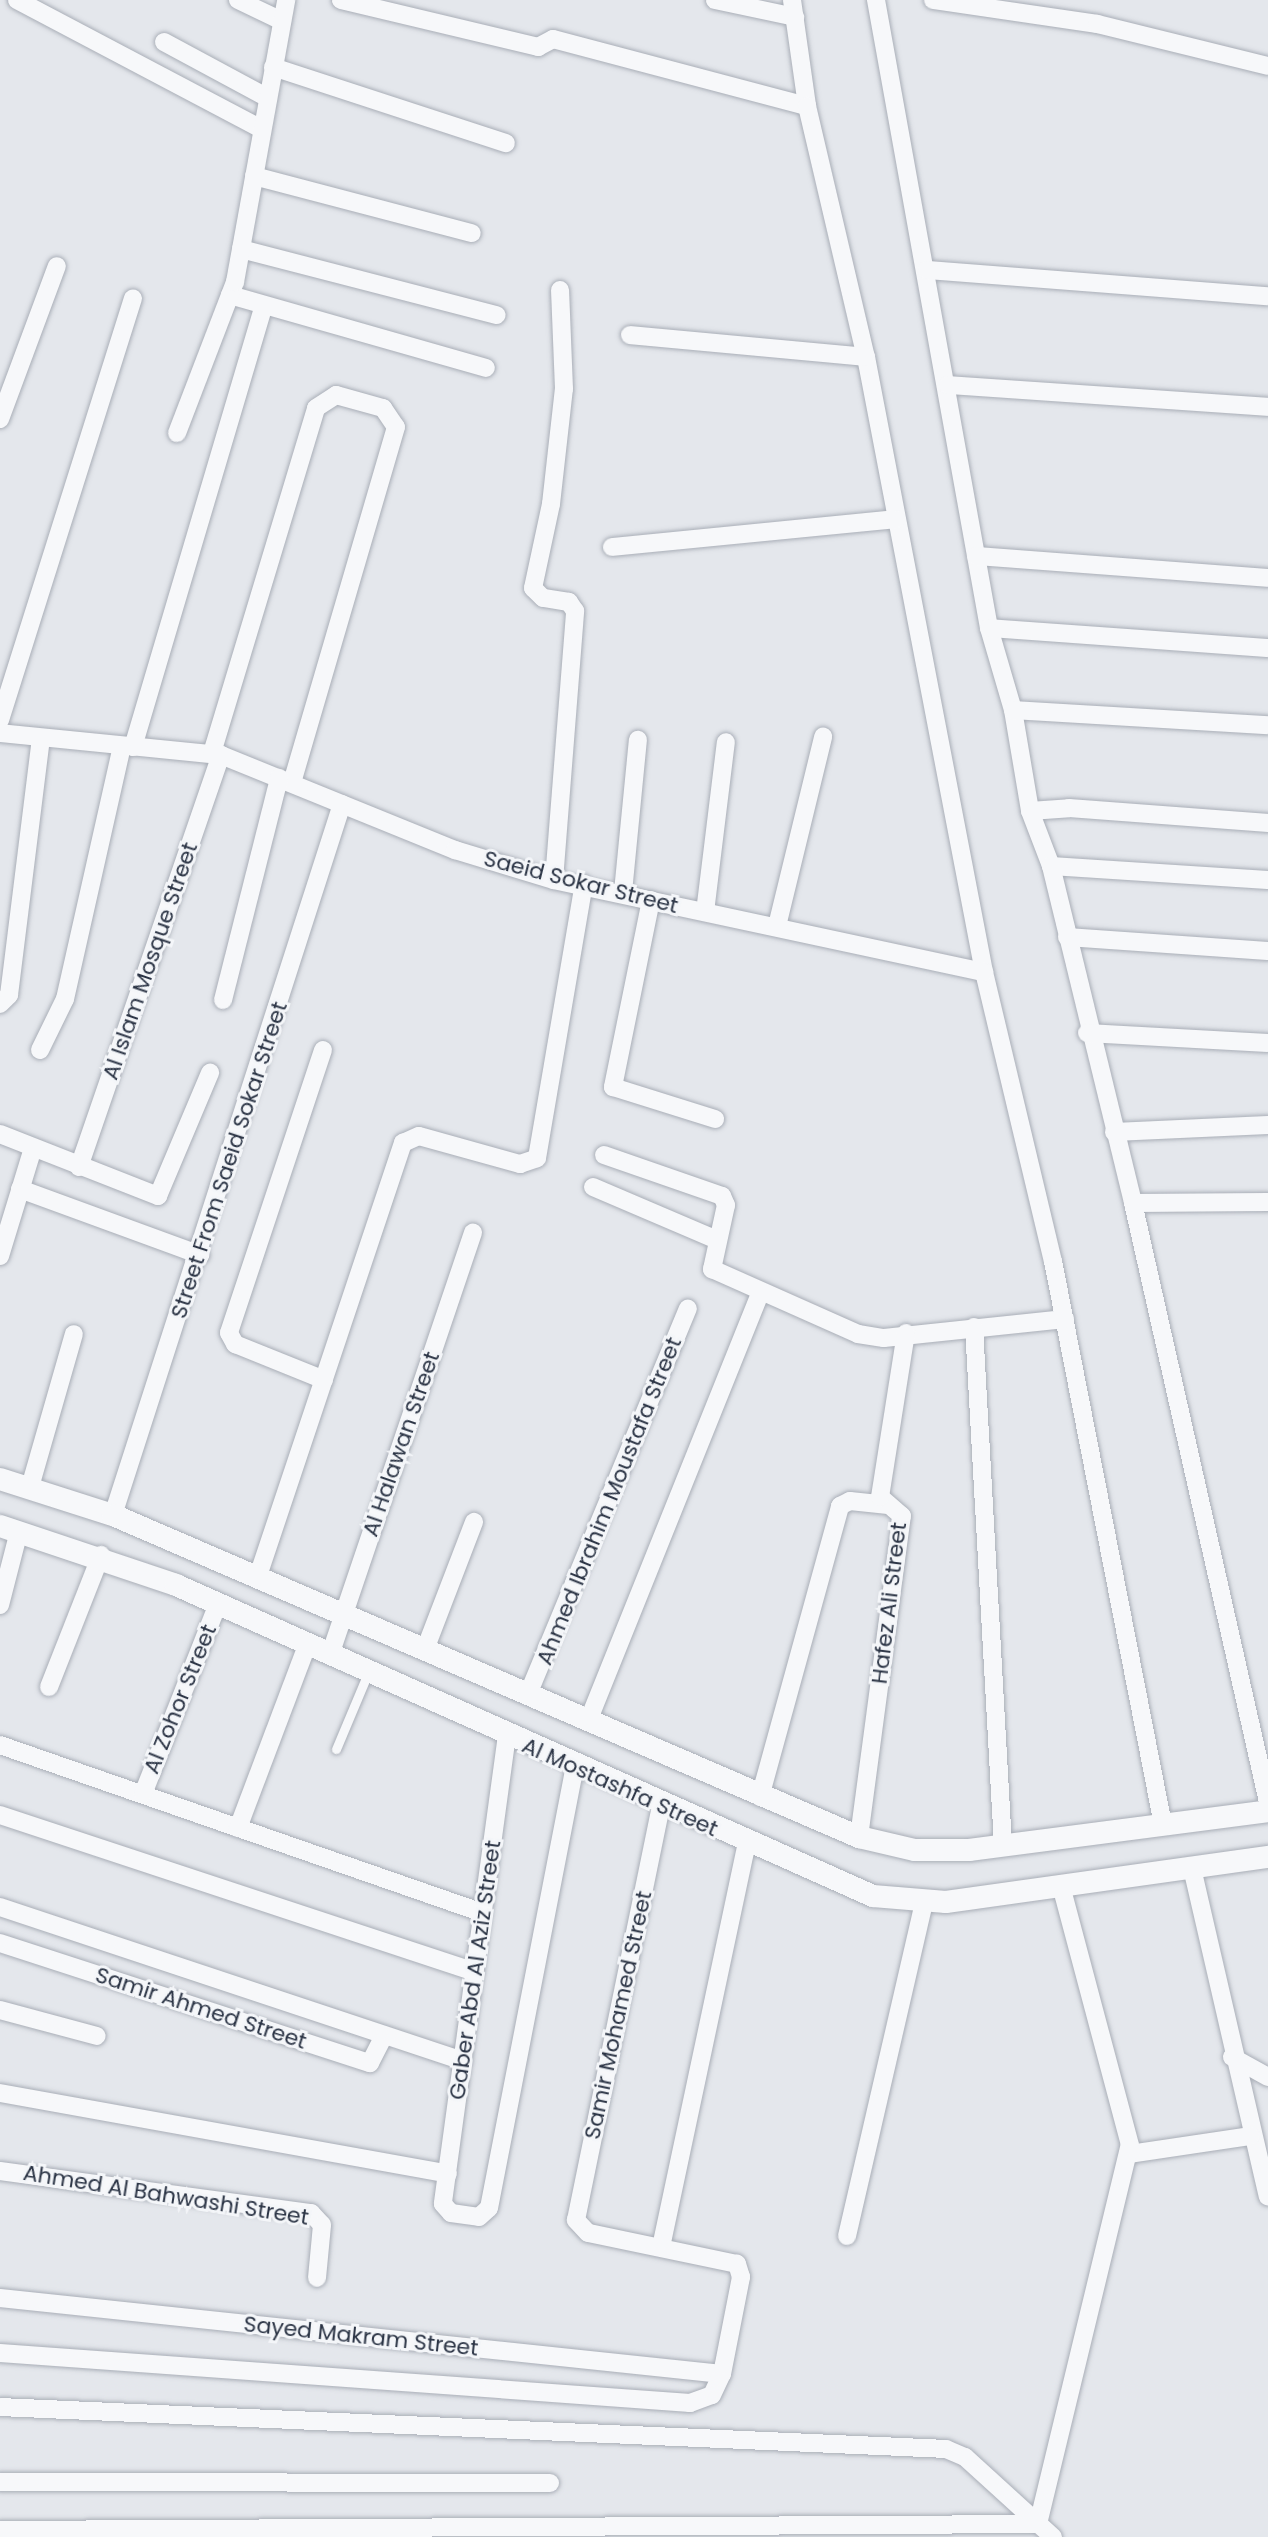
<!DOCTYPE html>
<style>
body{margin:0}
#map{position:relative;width:1268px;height:2537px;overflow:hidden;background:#e4e7ec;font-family:Poppins,sans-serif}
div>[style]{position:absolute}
.roads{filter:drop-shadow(0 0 2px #a9aeb7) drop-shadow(0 0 2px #a9aeb7)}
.service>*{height:9px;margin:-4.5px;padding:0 4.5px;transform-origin:4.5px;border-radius:4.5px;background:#f7f8fa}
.minor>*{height:18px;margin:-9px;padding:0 9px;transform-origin:9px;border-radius:9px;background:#f7f8fa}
.tertiary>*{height:22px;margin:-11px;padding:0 11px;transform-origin:11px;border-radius:11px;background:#f7f8fa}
span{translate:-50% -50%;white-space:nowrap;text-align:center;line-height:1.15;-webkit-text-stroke:6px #f4f6f9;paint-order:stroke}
.street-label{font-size:22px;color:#2b3445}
</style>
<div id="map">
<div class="roads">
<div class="service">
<div style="left:336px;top:1749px;width:82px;rotate:-67.2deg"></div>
</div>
<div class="minor">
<div style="left:17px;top:0;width:277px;rotate:27.8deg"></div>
<div style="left:238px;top:0;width:49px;rotate:25.5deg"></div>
<div style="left:341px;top:0;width:203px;rotate:13.4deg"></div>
<div style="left:538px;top:47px;width:17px;rotate:-28deg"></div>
<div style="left:553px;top:39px;width:263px;rotate:14.8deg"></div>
<div style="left:715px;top:0;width:82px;rotate:12deg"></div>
<div style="left:792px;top:0;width:107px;rotate:81.9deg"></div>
<div style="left:807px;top:106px;width:258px;rotate:76.8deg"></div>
<div style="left:866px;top:357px;width:626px;rotate:79.14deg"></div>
<div style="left:984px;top:972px;width:297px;rotate:76.6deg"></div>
<div style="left:1053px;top:1261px;width:575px;rotate:78.96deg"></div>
<div style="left:876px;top:0;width:638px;rotate:79.8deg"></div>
<div style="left:989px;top:628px;width:85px;rotate:73.7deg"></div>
<div style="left:1013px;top:710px;width:102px;rotate:80.4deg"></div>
<div style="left:1030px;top:811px;width:59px;rotate:69.1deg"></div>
<div style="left:1051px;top:866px;width:347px;rotate:76.3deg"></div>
<div style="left:1133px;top:1203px;width:614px;rotate:77.3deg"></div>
<div style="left:933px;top:0;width:166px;rotate:8.3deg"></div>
<div style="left:1097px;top:24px;width:176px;rotate:13.8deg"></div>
<div style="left:164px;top:42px;width:116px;rotate:28.3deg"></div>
<div style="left:273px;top:67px;width:245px;rotate:18.1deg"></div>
<div style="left:254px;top:176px;width:225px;rotate:14.7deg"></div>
<div style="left:241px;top:249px;width:264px;rotate:14.5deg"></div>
<div style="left:927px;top:270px;width:342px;rotate:4.4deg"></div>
<div style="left:230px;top:295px;width:266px;rotate:15.9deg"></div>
<div style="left:630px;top:335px;width:237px;rotate:5.3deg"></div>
<div style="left:948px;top:385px;width:321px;rotate:3.9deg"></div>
<div style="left:0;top:419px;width:163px;rotate:-69.6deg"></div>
<div style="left:177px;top:433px;width:162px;rotate:-69deg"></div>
<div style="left:235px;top:282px;width:287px;rotate:-79.7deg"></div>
<div style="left:612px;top:547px;width:285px;rotate:-5.6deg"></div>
<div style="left:976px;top:556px;width:293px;rotate:4.3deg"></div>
<div style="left:989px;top:628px;width:280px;rotate:4.1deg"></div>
<div style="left:1013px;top:710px;width:255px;rotate:3.4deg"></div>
<div style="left:0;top:720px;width:442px;rotate:-72.5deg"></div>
<div style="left:0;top:733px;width:222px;rotate:5.7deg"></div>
<div style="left:221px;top:755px;width:253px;rotate:22.1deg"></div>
<div style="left:455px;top:850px;width:103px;rotate:16.9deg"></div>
<div style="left:554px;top:880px;width:440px;rotate:12.1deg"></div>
<div style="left:133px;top:747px;width:460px;rotate:-73.5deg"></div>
<div style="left:212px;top:753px;width:360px;rotate:-73.2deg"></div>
<div style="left:316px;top:408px;width:24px;rotate:-33deg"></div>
<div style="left:336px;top:395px;width:49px;rotate:15.5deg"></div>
<div style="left:383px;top:408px;width:23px;rotate:56deg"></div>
<div style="left:396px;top:427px;width:370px;rotate:106.3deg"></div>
<div style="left:1030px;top:811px;width:39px;rotate:-4deg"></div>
<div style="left:1069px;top:808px;width:200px;rotate:4.3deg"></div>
<div style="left:1051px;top:866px;width:217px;rotate:3.7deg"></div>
<div style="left:554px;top:880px;width:270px;rotate:-85.5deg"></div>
<div style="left:575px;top:611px;width:11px;rotate:-124deg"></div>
<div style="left:569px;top:602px;width:26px;rotate:-171deg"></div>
<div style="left:543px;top:598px;width:14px;rotate:-135deg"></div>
<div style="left:533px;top:588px;width:86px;rotate:-77.9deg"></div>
<div style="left:551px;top:504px;width:116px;rotate:-83.6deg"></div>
<div style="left:564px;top:389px;width:99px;rotate:-92.3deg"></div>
<div style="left:623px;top:892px;width:153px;rotate:-84.4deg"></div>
<div style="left:651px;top:900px;width:191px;rotate:101.5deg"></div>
<div style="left:613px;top:1087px;width:107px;rotate:17.4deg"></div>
<div style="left:705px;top:912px;width:171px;rotate:-83deg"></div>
<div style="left:777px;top:926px;width:195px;rotate:-76.3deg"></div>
<div style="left:1067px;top:937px;width:201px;rotate:4deg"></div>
<div style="left:223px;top:1000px;width:229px;rotate:-75.8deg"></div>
<div style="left:0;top:1004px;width:13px;rotate:-45deg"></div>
<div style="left:9px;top:995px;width:259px;rotate:-82.9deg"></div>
<div style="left:1087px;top:1033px;width:181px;rotate:3.2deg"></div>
<div style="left:40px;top:1050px;width:57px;rotate:-63.9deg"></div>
<div style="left:65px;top:999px;width:259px;rotate:-77.3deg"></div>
<div style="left:323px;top:1050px;width:298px;rotate:108.4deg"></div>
<div style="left:229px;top:1333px;width:13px;rotate:61deg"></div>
<div style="left:235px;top:1344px;width:96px;rotate:22deg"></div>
<div style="left:1114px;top:1132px;width:154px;rotate:-2.6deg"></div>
<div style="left:0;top:1134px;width:170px;rotate:21.4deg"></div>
<div style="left:158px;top:1196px;width:134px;rotate:-67.1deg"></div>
<div style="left:604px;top:1155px;width:125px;rotate:19.2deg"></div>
<div style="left:722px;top:1196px;width:10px;rotate:66deg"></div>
<div style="left:726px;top:1205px;width:66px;rotate:102.3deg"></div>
<div style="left:712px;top:1269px;width:160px;rotate:24deg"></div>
<div style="left:858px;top:1334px;width:26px;rotate:9deg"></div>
<div style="left:884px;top:1338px;width:182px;rotate:-6deg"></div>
<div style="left:79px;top:1167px;width:436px;rotate:-71deg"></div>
<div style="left:593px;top:1187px;width:133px;rotate:23.1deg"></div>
<div style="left:20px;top:1189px;width:192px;rotate:20.1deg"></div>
<div style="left:1133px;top:1203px;width:135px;rotate:-0.4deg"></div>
<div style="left:0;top:1256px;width:113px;rotate:-73deg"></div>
<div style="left:974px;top:1327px;width:520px;rotate:86.8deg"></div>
<div style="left:30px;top:1487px;width:159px;rotate:-74deg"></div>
<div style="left:113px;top:1515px;width:747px;rotate:-72.15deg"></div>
<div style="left:258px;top:1576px;width:457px;rotate:-71.5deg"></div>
<div style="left:403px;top:1143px;width:17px;rotate:-24deg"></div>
<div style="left:419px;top:1136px;width:105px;rotate:15.5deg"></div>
<div style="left:520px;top:1164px;width:18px;rotate:-19deg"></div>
<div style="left:537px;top:1158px;width:278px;rotate:-80.3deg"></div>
<div style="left:0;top:1605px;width:76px;rotate:-75.6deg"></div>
<div style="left:426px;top:1647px;width:134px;rotate:-69deg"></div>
<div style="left:330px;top:1655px;width:446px;rotate:-71.3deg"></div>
<div style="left:49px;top:1687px;width:142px;rotate:-68.5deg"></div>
<div style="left:529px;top:1692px;width:415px;rotate:-67.5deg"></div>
<div style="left:589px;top:1719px;width:461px;rotate:-68.1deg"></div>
<div style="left:507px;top:1735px;width:473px;rotate:97.8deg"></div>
<div style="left:443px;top:2204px;width:12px;rotate:48deg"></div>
<div style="left:451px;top:2213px;width:28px;rotate:8deg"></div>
<div style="left:479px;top:2217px;width:13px;rotate:-42deg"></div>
<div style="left:489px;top:2208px;width:450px;rotate:-79deg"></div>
<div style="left:0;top:1745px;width:511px;rotate:19.18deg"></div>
<div style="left:143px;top:1794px;width:204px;rotate:-68.5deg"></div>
<div style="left:760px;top:1797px;width:302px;rotate:-74.6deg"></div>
<div style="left:840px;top:1506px;width:11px;rotate:-27deg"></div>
<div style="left:850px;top:1501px;width:36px;rotate:6deg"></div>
<div style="left:0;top:1815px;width:500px;rotate:18.29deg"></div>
<div style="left:238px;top:1828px;width:196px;rotate:-69.3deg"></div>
<div style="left:859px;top:1837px;width:324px;rotate:-82.4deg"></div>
<div style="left:902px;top:1516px;width:29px;rotate:-139deg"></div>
<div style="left:880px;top:1497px;width:166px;rotate:-81deg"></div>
<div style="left:1192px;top:1868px;width:337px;rotate:77deg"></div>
<div style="left:0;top:1907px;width:488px;rotate:18.4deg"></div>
<div style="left:0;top:1943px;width:389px;rotate:18deg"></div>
<div style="left:370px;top:2063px;width:31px;rotate:-63deg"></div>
<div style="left:0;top:2010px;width:100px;rotate:15deg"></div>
<div style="left:1232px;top:2057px;width:41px;rotate:29.1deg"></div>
<div style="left:0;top:2093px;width:455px;rotate:10.2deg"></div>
<div style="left:1129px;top:2154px;width:123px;rotate:-8.4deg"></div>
<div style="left:0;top:2171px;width:314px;rotate:7.7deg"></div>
<div style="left:311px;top:2213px;width:16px;rotate:47deg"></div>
<div style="left:322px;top:2225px;width:53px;rotate:95.4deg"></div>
<div style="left:847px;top:2236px;width:342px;rotate:-77deg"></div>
<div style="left:661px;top:2247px;width:412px;rotate:-78deg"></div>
<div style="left:0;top:2298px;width:726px;rotate:6.01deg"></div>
<div style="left:0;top:2353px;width:692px;rotate:4.14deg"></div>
<div style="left:690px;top:2403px;width:23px;rotate:-20deg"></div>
<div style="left:712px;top:2395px;width:23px;rotate:-65deg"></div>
<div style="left:722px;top:2374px;width:99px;rotate:-78.9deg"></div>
<div style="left:741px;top:2277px;width:14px;rotate:-107deg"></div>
<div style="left:737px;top:2264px;width:152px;rotate:-168.2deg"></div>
<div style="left:588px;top:2233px;width:18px;rotate:-133deg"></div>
<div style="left:576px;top:2220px;width:424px;rotate:-78.4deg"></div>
<div style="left:0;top:2407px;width:947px;rotate:2.54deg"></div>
<div style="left:946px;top:2449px;width:21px;rotate:23deg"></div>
<div style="left:965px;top:2457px;width:119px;rotate:42.3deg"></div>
<div style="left:0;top:2482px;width:550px;rotate:0.1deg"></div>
<div style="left:0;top:2530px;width:1038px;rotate:-0.33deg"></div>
<div style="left:1038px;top:2524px;width:390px;rotate:-76.4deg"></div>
<div style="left:1130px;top:2145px;width:268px;rotate:-104.9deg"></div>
</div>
<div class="tertiary">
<div style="left:0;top:1479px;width:119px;rotate:17.7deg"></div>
<div style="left:113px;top:1515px;width:813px;rotate:23.35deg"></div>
<div style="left:859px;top:1837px;width:57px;rotate:13.1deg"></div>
<div style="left:915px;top:1850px;width:54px"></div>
<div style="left:969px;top:1850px;width:302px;rotate:-7.4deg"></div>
<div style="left:0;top:1526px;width:186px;rotate:18.5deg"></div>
<div style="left:176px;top:1585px;width:763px;rotate:24.05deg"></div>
<div style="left:873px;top:1896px;width:73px;rotate:4.7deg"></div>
<div style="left:946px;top:1902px;width:325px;rotate:-8deg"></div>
</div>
</div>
<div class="street-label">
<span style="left:581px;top:882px;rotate:14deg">Saeid Sokar Street</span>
<span style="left:150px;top:961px;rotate:-71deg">Al Islam Mosque Street</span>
<span style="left:229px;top:1160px;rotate:-72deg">Street From Saeid Sokar Street</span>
<span style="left:401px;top:1444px;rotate:-71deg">Al Halawan Street</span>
<span style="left:609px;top:1501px;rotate:-68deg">Ahmed Ibrahim Moustafa Street</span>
<span style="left:889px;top:1603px;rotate:-83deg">Hafez Ali Street</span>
<span style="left:180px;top:1699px;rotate:-68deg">Al Zohor Street</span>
<span style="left:620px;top:1787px;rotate:24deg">Al Mostashfa Street</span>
<span style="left:475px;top:1970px;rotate:-82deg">Gaber Abd Al Aziz Street</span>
<span style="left:201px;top:2008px;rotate:18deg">Samir Ahmed Street</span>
<span style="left:618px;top:2015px;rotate:-78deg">Samir Mohamed Street</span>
<span style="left:166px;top:2195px;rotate:9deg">Ahmed Al Bahwashi Street</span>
<span style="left:361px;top:2336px;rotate:6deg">Sayed Makram Street</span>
</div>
</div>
